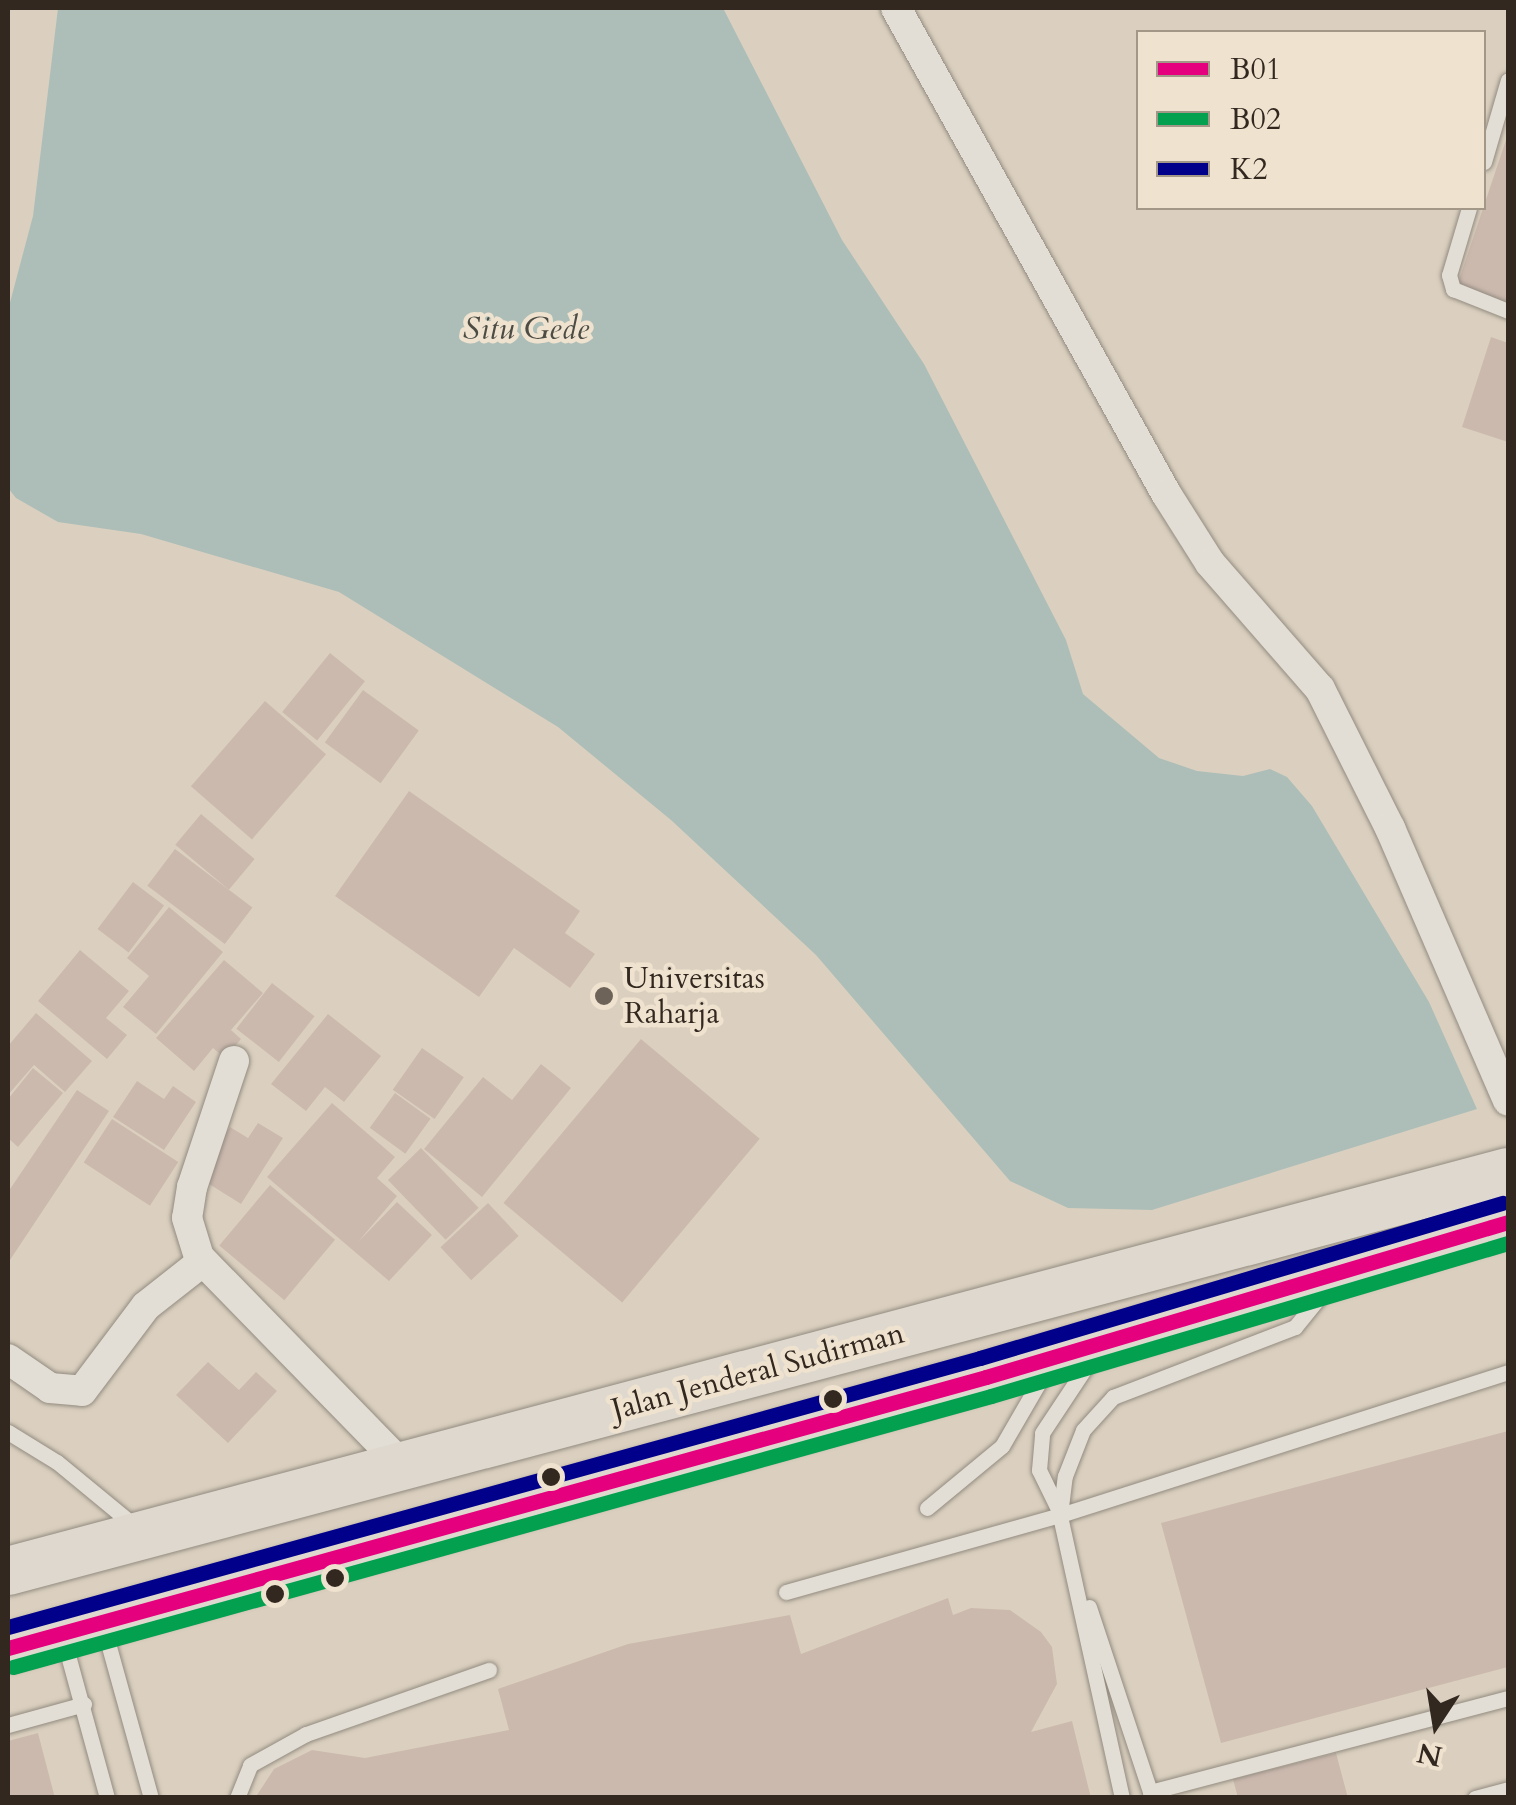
<!DOCTYPE html>
<style>
body{margin:0}
#map{position:relative;width:1516px;height:1805px;overflow:hidden;background:#dbd0bf;font-family:Cardo,serif}
div>[style]{position:absolute}
.water>*{inset:0;background:#adbeb8}
.building>*{inset:0;background:#ccb9ae;transform-origin:0 0}
.roads{filter:drop-shadow(0 0 2px #928b80) drop-shadow(0 0 2px #928b80)}
.service>*{height:15px;margin:-7.5px;padding:0 7.5px;transform-origin:7.5px;border-radius:7.5px;background:#e3ded5}
.minor>*{height:30px;margin:-15px;padding:0 15px;transform-origin:15px;border-radius:15px;background:#e3ded5}
.primary>*{height:48px;margin:-24px;padding:0 24px;transform-origin:24px;border-radius:24px;background:#ded8ce}
.bus-1>*{height:15px;margin:-7.5px;padding:0 7.5px;transform-origin:7.5px;border-radius:7.5px;background:#e5007d}
.bus-2>*{height:15px;margin:-7.5px;padding:0 7.5px;transform-origin:7.5px;border-radius:7.5px;background:#02a04f}
.bus-3>*{height:15px;margin:-7.5px;padding:0 7.5px;transform-origin:7.5px;border-radius:7.5px;background:#00008b}
.dots>*{width:28px;height:28px;translate:-50% -50%;box-sizing:border-box;border:5px solid #efe2ce;border-radius:50%}
span{translate:-50% -50%;white-space:nowrap;text-align:center;line-height:1.15;-webkit-text-stroke:9px #efe2ce;paint-order:stroke}
.poi-label{font-size:30px;color:#322820}
.left{translate:0 -50%;text-align:left}
.street-label{font-size:30px;color:#322820}
.water-label{font-size:32px;color:#4c4c45;font-style:italic}
.frame{position:absolute;inset:0;border:10px solid #322820;pointer-events:none}
.legend{position:absolute;left:1136px;top:30px;width:350px;height:180px;box-sizing:border-box;background:#efe2ce;border:2px solid #a39888;margin:0;padding:12px 18px;list-style:none;font-size:30px;color:#322820}
.legend li{display:flex;align-items:center;gap:20px;height:50px}
.legend b{width:50px;border:2px solid #a39888}
.north{position:absolute;left:1386px;top:1675px;width:100px;height:100px;-webkit-text-stroke:8px #efe2ce;paint-order:stroke;rotate:192deg;font-size:28px;font-weight:700;line-height:40px;text-align:center;color:#322820}
.north::after{content:'';display:block;margin:auto;width:35px;height:45px;background:#322820;clip-path:polygon(50% 0,100% 100%,50% 72%,0 100%)}
</style>
<div id="map">
<div class="water">
<div style="clip-path:polygon(58px 8px,723px 8px,842px 240px,924px 364px,1066px 640px,1083px 694px,1159px 758px,1197px 771px,1243px 776px,1270px 769px,1287px 777px,1312px 806px,1429px 1002px,1477px 1109px,1152px 1210px,1068px 1208px,1010px 1181px,816px 955px,671px 820px,558px 727px,339px 592px,141px 534px,58px 522px,16px 498px,8px 488px,8px 310px,33px 216px)"></div>
</div>
<div class="building">
<div style="clip-path:polygon(1508px 134px,1508px 306px,1456px 289px)"></div>
<div style="clip-path:polygon(1491px 337px,1508px 343px,1508px 442px,1462px 427px)"></div>
<div style="left:330px;top:653px;width:45px;height:76px;rotate:39deg"></div>
<div style="left:363px;top:690px;width:69px;height:65px;rotate:36deg"></div>
<div style="left:265px;top:701px;width:81px;height:113px;rotate:41deg"></div>
<div style="clip-path:polygon(409px 791px,580px 911px,565px 933px,595px 954px,570px 988px,514px 948px,479px 997px,335px 896px)"></div>
<div style="left:201px;top:814px;width:70px;height:40px;rotate:40deg"></div>
<div style="left:175px;top:849px;width:97px;height:46px;rotate:37deg"></div>
<div style="left:133px;top:882px;width:39px;height:59px;rotate:37deg"></div>
<div style="clip-path:polygon(169px 907px,223px 952px,156px 1034px,123px 1007px,149px 976px,127px 958px)"></div>
<div style="clip-path:polygon(80px 950px,129px 991px,106px 1018px,127px 1035px,107px 1059px,38px 1001px)"></div>
<div style="clip-path:polygon(224px 960px,263px 993px,231px 1030px,241px 1039px,225px 1058px,213px 1048px,194px 1071px,156px 1038px)"></div>
<div style="left:272px;top:983px;width:54px;height:58px;rotate:38deg"></div>
<div style="clip-path:polygon(36px 1013px,92px 1061px,65px 1092px,34px 1065px,8px 1095px,8px 1046px)"></div>
<div style="clip-path:polygon(328px 1014px,381px 1056px,344px 1102px,325px 1087px,306px 1111px,271px 1084px)"></div>
<div style="left:641px;top:1039px;width:155px;height:214px;rotate:40deg"></div>
<div style="left:422px;top:1048px;width:51px;height:51px;rotate:35deg"></div>
<div style="clip-path:polygon(541px 1064px,571px 1088px,482px 1197px,424px 1149px,483px 1077px,512px 1100px)"></div>
<div style="clip-path:polygon(33px 1068px,63px 1093px,18px 1147px,8px 1138px,8px 1099px)"></div>
<div style="clip-path:polygon(137px 1081px,164px 1099px,173px 1086px,196px 1102px,164px 1150px,113px 1117px)"></div>
<div style="clip-path:polygon(77px 1090px,109px 1111px,8px 1263px,8px 1192px)"></div>
<div style="left:395px;top:1093px;width:44px;height:43px;rotate:36deg"></div>
<div style="clip-path:polygon(332px 1103px,395px 1157px,377px 1178px,397px 1196px,358px 1242px,397px 1202px,432px 1235px,389px 1281px,267px 1177px)"></div>
<div style="left:112px;top:1119px;width:79px;height:52px;rotate:33deg"></div>
<div style="clip-path:polygon(258px 1123px,283px 1138px,241px 1204px,198px 1177px,230px 1127px,248px 1138px)"></div>
<div style="left:421px;top:1148px;width:83px;height:46px;rotate:46deg"></div>
<div style="left:270px;top:1185px;width:85px;height:79px;rotate:40deg"></div>
<div style="left:488px;top:1203px;width:45px;height:65px;rotate:47deg"></div>
<div style="clip-path:polygon(208px 1362px,239px 1390px,256px 1372px,277px 1391px,228px 1443px,176px 1395px)"></div>
<div style="clip-path:polygon(1508px 1431px,1508px 1667px,1221px 1743px,1161px 1523px)"></div>
<div style="clip-path:polygon(948px 1598px,953px 1615px,971px 1608px,1010px 1610px,1041px 1632px,1052px 1647px,1057px 1684px,1031px 1732px,1072px 1721px,1091px 1798px,255px 1798px,274px 1769px,312px 1750px,365px 1758px,509px 1730px,498px 1689px,628px 1644px,790px 1615px,801px 1654px)"></div>
<div style="clip-path:polygon(38px 1733px,55px 1798px,8px 1798px,8px 1741px)"></div>
<div style="clip-path:polygon(1336px 1753px,1348px 1798px,1238px 1798px,1233px 1779px)"></div>
</div>
<div class="roads">
<div class="service">
<div style="left:1484px;top:162px;width:85px;rotate:-73.7deg"></div>
<div style="left:1469px;top:208px;width:70px;rotate:106.6deg"></div>
<div style="left:1449px;top:275px;width:15px;rotate:74deg"></div>
<div style="left:1453px;top:289px;width:59px;rotate:21.8deg"></div>
<div style="left:8px;top:1432px;width:57px;rotate:31.5deg"></div>
<div style="left:57px;top:1462px;width:104px;rotate:39.5deg"></div>
<div style="left:927px;top:1508px;width:97px;rotate:-39.6deg"></div>
<div style="left:1002px;top:1446px;width:88px;rotate:-59.9deg"></div>
<div style="left:1060px;top:1513px;width:48px;rotate:-116deg"></div>
<div style="left:1039px;top:1470px;width:37px;rotate:-85deg"></div>
<div style="left:1042px;top:1433px;width:92px;rotate:-56.5deg"></div>
<div style="left:786px;top:1592px;width:285px;rotate:-15.7deg"></div>
<div style="left:1060px;top:1515px;width:470px;rotate:-17.7deg"></div>
<div style="left:1089px;top:1607px;width:201px;rotate:71.7deg"></div>
<div style="left:103px;top:1625px;width:180px;rotate:74.5deg"></div>
<div style="left:63px;top:1637px;width:167px;rotate:74.7deg"></div>
<div style="left:8px;top:1725px;width:79px;rotate:-15.4deg"></div>
<div style="left:1150px;top:1792px;width:370px;rotate:-14.7deg"></div>
<div style="left:237px;top:1798px;width:35px;rotate:-68deg"></div>
<div style="left:250px;top:1765px;width:64px;rotate:-29deg"></div>
<div style="left:306px;top:1734px;width:194px;rotate:-19.3deg"></div>
<div style="left:1122px;top:1798px;width:290px;rotate:-102.4deg"></div>
<div style="left:1060px;top:1515px;width:39px;rotate:-83deg"></div>
<div style="left:1065px;top:1476px;width:49px;rotate:-68.6deg"></div>
<div style="left:1083px;top:1430px;width:45px;rotate:-47.7deg"></div>
<div style="left:1113px;top:1397px;width:195px;rotate:-21deg"></div>
<div style="left:1295px;top:1327px;width:48px;rotate:-51deg"></div>
<div style="left:1475px;top:1798px;width:34px;rotate:-15deg"></div>
</div>
<div class="minor">
<div style="left:896px;top:8px;width:557px;rotate:60.91deg"></div>
<div style="left:1167px;top:495px;width:80px;rotate:57.7deg"></div>
<div style="left:1210px;top:563px;width:167px;rotate:48.9deg"></div>
<div style="left:1320px;top:689px;width:156px;rotate:63.3deg"></div>
<div style="left:1390px;top:828px;width:297px;rotate:66.6deg"></div>
<div style="left:234px;top:1061px;width:133px;rotate:108.4deg"></div>
<div style="left:192px;top:1187px;width:31px;rotate:99deg"></div>
<div style="left:187px;top:1218px;width:41px;rotate:72.9deg"></div>
<div style="left:199px;top:1257px;width:295px;rotate:45.7deg"></div>
<div style="left:8px;top:1359px;width:51px;rotate:34.6deg"></div>
<div style="left:50px;top:1388px;width:32px;rotate:5deg"></div>
<div style="left:82px;top:1391px;width:106px;rotate:-53deg"></div>
<div style="left:146px;top:1306px;width:71px;rotate:-38.2deg"></div>
</div>
<div class="primary">
<div style="left:8px;top:1571px;width:1552px;rotate:-14.9deg"></div>
<div style="left:8px;top:1648px;width:1015px;rotate:-15.49deg"></div>
<div style="left:986px;top:1377px;width:545px;rotate:-16.54deg"></div>
</div>
</div>
<div class="bus-1">
<div style="left:8px;top:1648px;width:1015px;rotate:-15.49deg"></div>
<div style="left:986px;top:1377px;width:545px;rotate:-16.54deg"></div>
</div>
<div class="bus-2">
<div style="left:13px;top:1667px;width:1015px;rotate:-15.49deg"></div>
<div style="left:991px;top:1396px;width:539px;rotate:-16.49deg"></div>
</div>
<div class="bus-3">
<div style="left:8px;top:1627px;width:1009px;rotate:-15.47deg"></div>
<div style="left:980px;top:1358px;width:545px;rotate:-16.54deg"></div>
</div>
<div class="dots">
<div style="left:604px;top:996px;background:#6d6358"></div>
<div style="left:833px;top:1399px;background:#322820"></div>
<div style="left:551px;top:1477px;background:#322820"></div>
<div style="left:335px;top:1578px;background:#322820"></div>
<div style="left:275px;top:1594px;background:#322820"></div>
</div>
<div class="poi-label">
<span class="left" style="left:624px;top:996px">Universitas<br>Raharja</span>
</div>
<div class="street-label">
<span style="left:758px;top:1372px;rotate:-15deg">Jalan Jenderal Sudirman</span>
</div>
<div class="water-label">
<span style="left:526px;top:329px">Situ Gede</span>
</div>
<div class="frame"></div>
<ul class="legend">
<li><b style="height:12px;background:#e5007d"></b>B01</li>
<li><b style="height:12px;background:#02a04f"></b>B02</li>
<li><b style="height:12px;background:#00008b"></b>K2</li>
</ul>
<div class="north">N</div>
</div>
